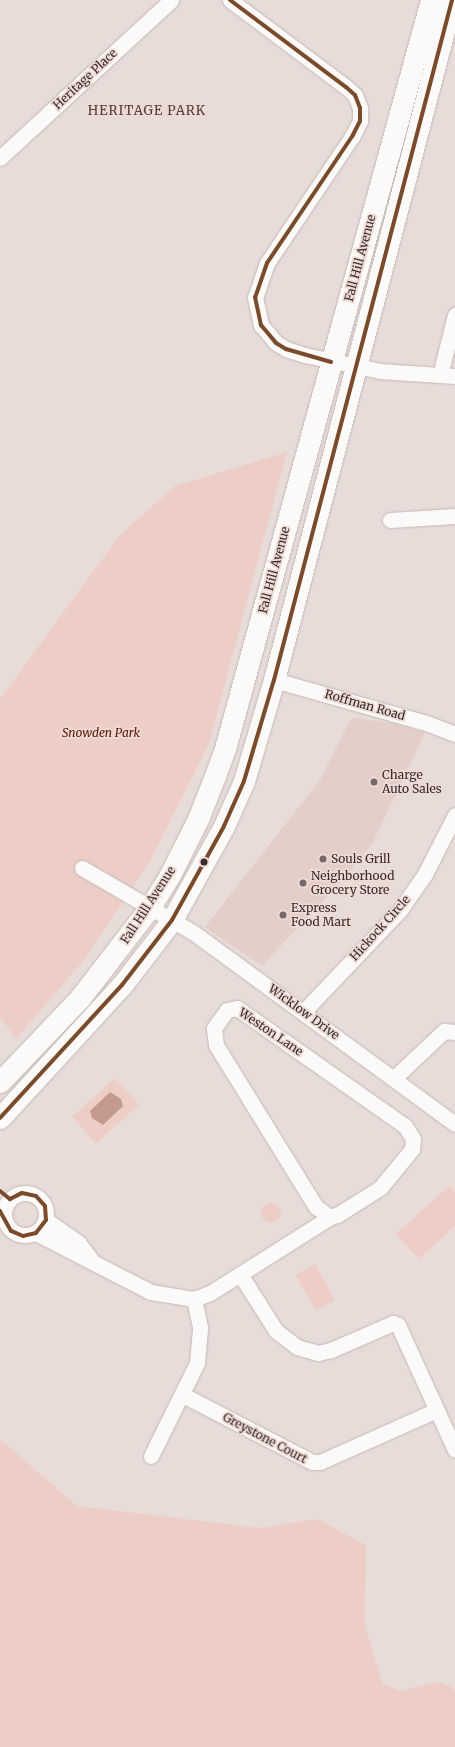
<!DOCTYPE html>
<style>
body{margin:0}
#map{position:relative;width:455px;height:1747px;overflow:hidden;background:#e8dcd9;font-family:Merriweather,serif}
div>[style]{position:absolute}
.built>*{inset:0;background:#e4cec8}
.green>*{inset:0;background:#edcec6;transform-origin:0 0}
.round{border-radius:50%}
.water>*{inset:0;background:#c49a8e}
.roads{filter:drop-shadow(0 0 1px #c3b9b6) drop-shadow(0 0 1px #c3b9b6)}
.street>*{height:15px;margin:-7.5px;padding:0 7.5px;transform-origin:7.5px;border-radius:7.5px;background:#fcfaf9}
.street>.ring{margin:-7.5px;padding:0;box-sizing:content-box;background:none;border:15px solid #fcfaf9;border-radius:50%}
.secondary>*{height:21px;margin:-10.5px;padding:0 10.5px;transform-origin:10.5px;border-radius:10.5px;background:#fcfaf9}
.bus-1>*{height:4px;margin:-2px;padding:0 2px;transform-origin:2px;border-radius:2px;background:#7a4b2a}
.dots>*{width:11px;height:11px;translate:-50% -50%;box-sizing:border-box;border:2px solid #eed9d3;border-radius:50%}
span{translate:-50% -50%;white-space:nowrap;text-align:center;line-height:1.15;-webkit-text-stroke:3.5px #eed9d3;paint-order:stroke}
.street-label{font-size:12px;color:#352d2b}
.park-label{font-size:12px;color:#581500;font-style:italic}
.poi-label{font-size:12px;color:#352d2b}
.left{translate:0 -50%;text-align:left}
.neighbourhood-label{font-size:13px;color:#51403b;letter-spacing:1px}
</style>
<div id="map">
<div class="built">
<div style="clip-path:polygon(354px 718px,396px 724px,425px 733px,373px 842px,347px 875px,262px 966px,205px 927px,320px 780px,349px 722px)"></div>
</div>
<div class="green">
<div style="clip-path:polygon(287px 452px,209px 744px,150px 861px,83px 961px,16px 1039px,0 1017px,0 699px,119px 536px,175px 486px)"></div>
<div style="left:115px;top:1078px;width:36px;height:58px;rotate:48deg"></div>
<div style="clip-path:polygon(449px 1186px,455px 1193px,455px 1226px,419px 1259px,396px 1234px)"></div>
<div class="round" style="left:261px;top:1203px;width:20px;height:20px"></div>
<div style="left:315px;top:1264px;width:41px;height:22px;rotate:61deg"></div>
<div style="clip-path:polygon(0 1439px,77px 1506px,261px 1528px,318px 1519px,366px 1545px,365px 1626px,383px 1684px,400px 1691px,436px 1682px,452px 1687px,455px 1691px,455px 1747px,0 1747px)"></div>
</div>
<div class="water">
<div style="clip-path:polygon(110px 1092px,121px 1099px,123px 1106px,103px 1125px,92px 1118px,90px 1111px)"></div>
</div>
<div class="roads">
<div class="street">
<div style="left:230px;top:0;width:145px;rotate:36.9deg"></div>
<div style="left:346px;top:87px;width:12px;rotate:42deg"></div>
<div style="left:355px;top:95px;width:14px;rotate:69deg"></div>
<div style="left:360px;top:108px;width:13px;rotate:90deg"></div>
<div style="left:360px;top:121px;width:16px;rotate:117deg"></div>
<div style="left:353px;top:135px;width:154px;rotate:123.9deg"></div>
<div style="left:267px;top:263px;width:36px;rotate:109deg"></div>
<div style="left:255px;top:297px;width:29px;rotate:78deg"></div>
<div style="left:261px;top:325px;width:23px;rotate:50deg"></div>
<div style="left:276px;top:343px;width:12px;rotate:31deg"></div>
<div style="left:286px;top:349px;width:20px;rotate:18deg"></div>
<div style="left:305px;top:355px;width:77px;rotate:12deg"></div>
<div style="left:380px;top:371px;width:75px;rotate:3.8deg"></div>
<div style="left:0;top:158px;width:233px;rotate:-42.7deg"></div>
<div style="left:440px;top:375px;width:62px;rotate:-76deg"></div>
<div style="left:390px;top:520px;width:65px;rotate:-3.5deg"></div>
<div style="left:274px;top:680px;width:161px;rotate:15.8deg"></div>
<div style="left:429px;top:724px;width:28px;rotate:21deg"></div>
<div style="left:82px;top:868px;width:129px;rotate:30.1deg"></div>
<div style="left:194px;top:933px;width:323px;rotate:36.2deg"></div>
<div style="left:237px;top:1008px;width:205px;rotate:35.1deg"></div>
<div style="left:405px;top:1126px;width:15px;rotate:58deg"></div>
<div style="left:413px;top:1139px;width:10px;rotate:96deg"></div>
<div style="left:412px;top:1149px;width:50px;rotate:129.4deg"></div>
<div style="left:380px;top:1188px;width:51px;rotate:147.9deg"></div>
<div style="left:337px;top:1215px;width:7px;rotate:164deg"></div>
<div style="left:330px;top:1217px;width:17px;rotate:-144deg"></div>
<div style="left:316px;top:1207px;width:190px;rotate:-121.7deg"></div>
<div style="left:216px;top:1045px;width:17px;rotate:-97deg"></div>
<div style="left:214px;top:1028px;width:22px;rotate:-54deg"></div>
<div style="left:227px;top:1010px;width:10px;rotate:-11deg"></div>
<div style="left:303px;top:1012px;width:141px;rotate:-46.4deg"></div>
<div style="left:400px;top:910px;width:44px;rotate:-55.2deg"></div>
<div style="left:425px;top:874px;width:66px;rotate:-63deg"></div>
<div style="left:394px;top:1078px;width:69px;rotate:-43.2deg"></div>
<div style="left:444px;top:1031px;width:11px;rotate:5deg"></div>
<div class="ring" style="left:4px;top:1193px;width:27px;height:27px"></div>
<div style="left:46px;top:1220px;width:39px;rotate:35deg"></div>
<div style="left:78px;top:1242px;width:21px;rotate:53deg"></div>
<div style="left:36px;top:1233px;width:129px;rotate:27.2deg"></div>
<div style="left:151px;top:1292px;width:44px;rotate:9.2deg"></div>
<div style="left:194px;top:1299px;width:17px;rotate:-21deg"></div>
<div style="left:210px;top:1293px;width:142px;rotate:-32.3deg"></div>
<div style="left:240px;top:1274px;width:67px;rotate:57.7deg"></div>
<div style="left:276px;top:1331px;width:26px;rotate:37deg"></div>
<div style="left:297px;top:1347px;width:22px;rotate:16deg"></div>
<div style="left:318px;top:1353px;width:13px;rotate:-13deg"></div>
<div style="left:331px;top:1350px;width:68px;rotate:-23.5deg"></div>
<div style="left:393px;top:1323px;width:5px;rotate:22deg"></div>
<div style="left:398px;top:1325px;width:137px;rotate:65.5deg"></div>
<div style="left:183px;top:1395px;width:145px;rotate:27.4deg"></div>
<div style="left:312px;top:1462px;width:8px"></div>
<div style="left:320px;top:1462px;width:128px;rotate:-24deg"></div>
<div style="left:151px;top:1456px;width:104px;rotate:-63.7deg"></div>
<div style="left:197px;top:1363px;width:36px;rotate:-85deg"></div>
<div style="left:200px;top:1327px;width:29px;rotate:-102deg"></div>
</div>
<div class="secondary">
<div style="left:0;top:1082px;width:116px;rotate:-46.4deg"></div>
<div style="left:80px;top:998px;width:115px;rotate:-52.4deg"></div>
<div style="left:150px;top:907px;width:38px;rotate:-58deg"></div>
<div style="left:170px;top:875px;width:63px;rotate:-63.4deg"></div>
<div style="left:198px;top:819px;width:46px;rotate:-68.4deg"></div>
<div style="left:215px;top:776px;width:33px;rotate:-70deg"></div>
<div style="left:226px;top:745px;width:773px;rotate:-74.61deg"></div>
<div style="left:0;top:1118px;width:180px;rotate:-47.5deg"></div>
<div style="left:122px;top:985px;width:82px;rotate:-52.4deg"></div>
<div style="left:172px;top:920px;width:107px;rotate:-61deg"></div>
<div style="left:224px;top:826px;width:49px;rotate:-66deg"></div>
<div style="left:244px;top:781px;width:105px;rotate:-73.5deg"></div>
<div style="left:274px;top:680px;width:703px;rotate:-75.33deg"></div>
</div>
</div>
<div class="bus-1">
<div style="left:230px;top:0;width:145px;rotate:36.9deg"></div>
<div style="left:346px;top:87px;width:12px;rotate:42deg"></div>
<div style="left:355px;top:95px;width:14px;rotate:69deg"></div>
<div style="left:360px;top:108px;width:13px;rotate:90deg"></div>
<div style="left:360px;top:121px;width:16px;rotate:117deg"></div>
<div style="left:353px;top:135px;width:154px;rotate:123.9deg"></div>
<div style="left:267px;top:263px;width:36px;rotate:109deg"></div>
<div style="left:255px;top:297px;width:29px;rotate:78deg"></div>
<div style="left:261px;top:325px;width:23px;rotate:50deg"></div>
<div style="left:276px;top:343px;width:12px;rotate:31deg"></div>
<div style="left:286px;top:349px;width:47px;rotate:16.1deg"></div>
<div style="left:0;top:1118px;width:180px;rotate:-47.5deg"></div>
<div style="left:122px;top:985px;width:82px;rotate:-52.4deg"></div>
<div style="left:172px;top:920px;width:107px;rotate:-61deg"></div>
<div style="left:224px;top:826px;width:49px;rotate:-66deg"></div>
<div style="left:244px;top:781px;width:105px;rotate:-73.5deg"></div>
<div style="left:274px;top:680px;width:703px;rotate:-75.33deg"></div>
<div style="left:0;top:1191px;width:13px;rotate:39deg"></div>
<div style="left:10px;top:1199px;width:13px;rotate:-27deg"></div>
<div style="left:22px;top:1193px;width:14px;rotate:12deg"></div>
<div style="left:36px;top:1196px;width:13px;rotate:48deg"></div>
<div style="left:45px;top:1206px;width:14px;rotate:86deg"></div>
<div style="left:46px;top:1220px;width:16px;rotate:128deg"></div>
<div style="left:36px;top:1233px;width:13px;rotate:167deg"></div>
<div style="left:23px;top:1236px;width:13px;rotate:-157deg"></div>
<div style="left:11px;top:1231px;width:23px;rotate:-119deg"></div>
</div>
<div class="dots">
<div style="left:374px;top:782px;background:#746a68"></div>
<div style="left:323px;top:859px;background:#746a68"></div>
<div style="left:204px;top:862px;background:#352d2b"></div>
<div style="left:303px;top:883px;background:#746a68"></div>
<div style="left:283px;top:915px;background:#746a68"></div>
</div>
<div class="street-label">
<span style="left:85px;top:79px;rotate:-43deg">Heritage Place</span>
<span style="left:360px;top:258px;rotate:-75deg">Fall Hill Avenue</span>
<span style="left:274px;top:570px;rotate:-75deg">Fall Hill Avenue</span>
<span style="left:365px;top:705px;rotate:16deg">Roffman Road</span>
<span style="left:148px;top:905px;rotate:-57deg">Fall Hill Avenue</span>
<span style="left:380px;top:928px;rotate:-48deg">Hickock Circle</span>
<span style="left:304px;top:1012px;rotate:36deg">Wicklow Drive</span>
<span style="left:271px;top:1032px;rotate:34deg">Weston Lane</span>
<span style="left:265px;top:1438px;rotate:28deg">Greystone Court</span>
</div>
<div class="park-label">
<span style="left:101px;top:733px">Snowden Park</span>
</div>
<div class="poi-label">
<span class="left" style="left:382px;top:782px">Charge<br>Auto Sales</span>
<span class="left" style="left:331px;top:859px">Souls Grill</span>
<span class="left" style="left:311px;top:883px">Neighborhood<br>Grocery Store</span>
<span class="left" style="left:291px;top:915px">Express<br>Food Mart</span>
</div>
<div class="neighbourhood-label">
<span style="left:147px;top:111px">HERITAGE PARK</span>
</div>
</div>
